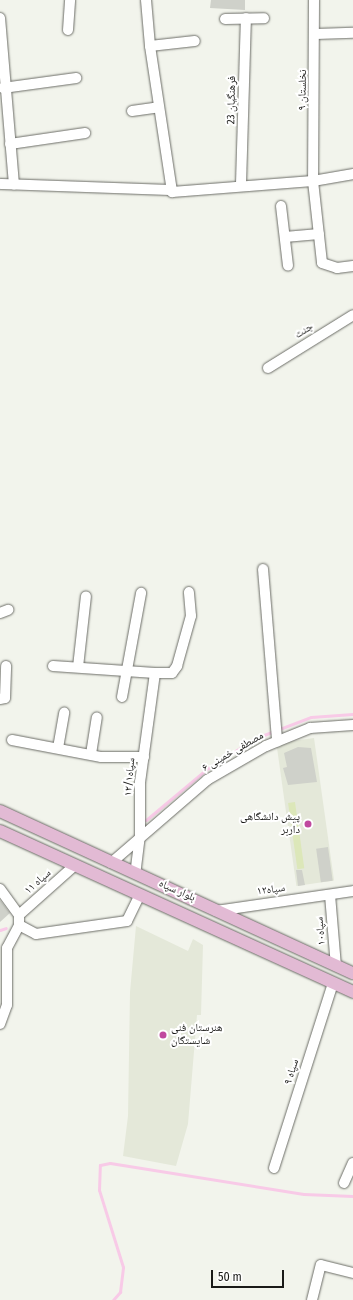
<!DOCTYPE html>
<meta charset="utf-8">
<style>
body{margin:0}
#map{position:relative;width:353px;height:1300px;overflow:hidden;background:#f2f4ec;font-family:"Fira Sans Condensed","Noto Naskh Arabic",sans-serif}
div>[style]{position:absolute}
.built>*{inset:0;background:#e4e8d9;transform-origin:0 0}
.green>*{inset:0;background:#dce7b9;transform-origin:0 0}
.stream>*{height:3px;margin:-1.5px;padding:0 1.5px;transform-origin:1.5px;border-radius:1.5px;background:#f8cae7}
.building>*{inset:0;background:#cfd1ca;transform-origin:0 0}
.roads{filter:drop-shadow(0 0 1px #6c6d67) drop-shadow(0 0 1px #6c6d67)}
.minor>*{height:10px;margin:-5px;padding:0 5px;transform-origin:5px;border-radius:5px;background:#fff}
.major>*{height:12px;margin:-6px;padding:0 6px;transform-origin:6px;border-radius:6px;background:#e2bad4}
.dots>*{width:11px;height:11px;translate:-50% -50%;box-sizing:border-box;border:2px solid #fff;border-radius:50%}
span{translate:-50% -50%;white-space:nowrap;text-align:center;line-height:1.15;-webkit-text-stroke:4px #fff;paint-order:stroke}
.street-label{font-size:11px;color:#1a1a18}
.poi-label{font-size:11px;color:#1a1a18}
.right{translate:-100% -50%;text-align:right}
.left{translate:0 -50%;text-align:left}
.scale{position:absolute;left:211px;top:1270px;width:73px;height:18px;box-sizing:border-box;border:2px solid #1a1a18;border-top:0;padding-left:5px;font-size:12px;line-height:14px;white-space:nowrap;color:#1a1a18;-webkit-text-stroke:3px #fff;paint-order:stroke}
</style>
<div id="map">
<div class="built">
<div style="left:314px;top:738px;width:144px;height:38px;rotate:82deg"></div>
<div style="clip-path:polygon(136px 926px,188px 951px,193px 939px,203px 945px,201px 1015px,197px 1015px,188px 1124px,176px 1166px,123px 1156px,128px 1116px,130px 992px)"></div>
</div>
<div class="green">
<div style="left:295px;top:802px;width:67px;height:7px;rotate:82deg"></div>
</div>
<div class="stream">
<div style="left:146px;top:820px;width:81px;rotate:-40deg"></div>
<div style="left:208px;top:768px;width:57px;rotate:-32deg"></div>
<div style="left:256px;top:738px;width:59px;rotate:-20.9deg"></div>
<div style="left:311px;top:717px;width:42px;rotate:-4.1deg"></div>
<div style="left:0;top:930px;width:6px;rotate:-18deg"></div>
<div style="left:113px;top:1300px;width:11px;rotate:-49deg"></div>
<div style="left:120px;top:1292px;width:25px;rotate:-83deg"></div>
<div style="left:123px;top:1267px;width:81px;rotate:-107.3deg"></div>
<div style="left:99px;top:1190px;width:25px;rotate:-88deg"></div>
<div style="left:100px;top:1165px;width:10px;rotate:-11deg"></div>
<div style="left:110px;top:1163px;width:196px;rotate:9.1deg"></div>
<div style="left:304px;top:1194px;width:49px;rotate:2.3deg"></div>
</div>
<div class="building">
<div style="clip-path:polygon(211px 0,245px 0,245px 10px,210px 8px)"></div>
<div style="clip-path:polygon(298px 747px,311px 748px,317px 782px,288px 785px,283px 768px,287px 767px,284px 753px)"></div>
<div style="left:328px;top:847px;width:34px;height:12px;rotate:82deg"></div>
<div style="clip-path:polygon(296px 870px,302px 870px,305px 885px,298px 886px)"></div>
<div style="clip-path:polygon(0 900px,10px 913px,0 922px)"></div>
</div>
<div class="roads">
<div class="minor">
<div style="left:146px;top:0;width:46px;rotate:85deg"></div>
<div style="left:150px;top:46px;width:148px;rotate:81.4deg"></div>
<div style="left:172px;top:192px;width:141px;rotate:-4.5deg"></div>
<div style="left:313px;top:181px;width:41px;rotate:-9.9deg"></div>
<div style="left:314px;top:0;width:181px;rotate:90.3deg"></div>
<div style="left:313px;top:181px;width:82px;rotate:83.7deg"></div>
<div style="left:322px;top:263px;width:16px;rotate:18deg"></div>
<div style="left:337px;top:268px;width:16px;rotate:-7deg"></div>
<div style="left:0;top:18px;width:167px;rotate:85.2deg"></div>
<div style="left:225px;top:19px;width:39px;rotate:-1deg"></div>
<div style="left:68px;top:30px;width:30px;rotate:-86deg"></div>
<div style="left:316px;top:34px;width:37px;rotate:-2deg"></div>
<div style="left:150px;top:46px;width:45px;rotate:-6.3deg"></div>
<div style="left:3px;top:88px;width:74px;rotate:-7.8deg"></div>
<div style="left:132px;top:111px;width:27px;rotate:-8deg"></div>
<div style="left:10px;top:144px;width:76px;rotate:-8.3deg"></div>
<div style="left:0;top:184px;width:172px;rotate:2deg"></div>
<div style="left:241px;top:184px;width:166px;rotate:-88.3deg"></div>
<div style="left:281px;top:206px;width:60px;rotate:83.3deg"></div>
<div style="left:285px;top:237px;width:34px;rotate:-5deg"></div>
<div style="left:268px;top:368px;width:100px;rotate:-31.9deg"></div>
<div style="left:263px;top:569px;width:173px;rotate:85.3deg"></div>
<div style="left:0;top:613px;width:9px;rotate:-21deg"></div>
<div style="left:53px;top:666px;width:102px;rotate:3.9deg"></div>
<div style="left:155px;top:673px;width:110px;rotate:97.8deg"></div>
<div style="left:140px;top:782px;width:53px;rotate:90deg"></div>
<div style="left:140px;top:835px;width:38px;rotate:97deg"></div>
<div style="left:78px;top:667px;width:71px;rotate:-83.6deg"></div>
<div style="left:155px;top:673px;width:17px"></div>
<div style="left:172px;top:673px;width:9px;rotate:-54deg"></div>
<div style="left:177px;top:666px;width:52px;rotate:-74.4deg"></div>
<div style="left:191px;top:616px;width:24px;rotate:-95deg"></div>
<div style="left:122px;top:697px;width:106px;rotate:-79.6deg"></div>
<div style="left:0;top:699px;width:5px;rotate:-11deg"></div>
<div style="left:5px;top:698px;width:32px;rotate:-88deg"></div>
<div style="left:12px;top:740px;width:91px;rotate:10.8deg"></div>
<div style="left:101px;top:757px;width:43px"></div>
<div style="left:58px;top:748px;width:36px;rotate:-80deg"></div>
<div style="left:91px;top:754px;width:37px;rotate:-81deg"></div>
<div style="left:111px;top:863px;width:127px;rotate:-40.8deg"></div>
<div style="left:207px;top:780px;width:68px;rotate:-30deg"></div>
<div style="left:266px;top:746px;width:48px;rotate:-22.2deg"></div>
<div style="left:310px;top:728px;width:43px;rotate:-4deg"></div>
<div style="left:0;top:889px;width:32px;rotate:54deg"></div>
<div style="left:330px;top:895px;width:71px;rotate:85.2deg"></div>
<div style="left:216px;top:911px;width:138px;rotate:-8.3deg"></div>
<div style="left:19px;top:915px;width:74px;rotate:-41.7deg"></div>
<div style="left:19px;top:925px;width:19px;rotate:28deg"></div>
<div style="left:36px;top:934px;width:92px;rotate:-8.1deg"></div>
<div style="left:127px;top:921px;width:28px;rotate:-64deg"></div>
<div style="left:0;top:1024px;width:20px;rotate:-70deg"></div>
<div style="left:7px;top:1005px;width:57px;rotate:-90deg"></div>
<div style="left:7px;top:948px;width:26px;rotate:-62deg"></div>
<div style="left:19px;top:925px;width:10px;rotate:-90deg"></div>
<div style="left:274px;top:1168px;width:194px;rotate:-72.3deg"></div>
<div style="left:344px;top:1183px;width:22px;rotate:-66deg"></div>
<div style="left:312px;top:1300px;width:36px;rotate:-76deg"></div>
<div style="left:321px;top:1265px;width:33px;rotate:14deg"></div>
</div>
<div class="major">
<div style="left:0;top:811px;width:388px;rotate:24.7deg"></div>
<div style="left:0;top:831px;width:388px;rotate:24.5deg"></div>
</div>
</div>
<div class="dots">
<div style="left:308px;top:824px;background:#c0499f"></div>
<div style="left:163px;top:1035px;background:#c0499f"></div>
</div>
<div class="street-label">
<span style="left:303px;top:90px;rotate:-89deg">نخلستان ۹</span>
<span style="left:232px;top:100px;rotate:-89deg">فرهنگیان 23</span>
<span style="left:304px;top:331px;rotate:-32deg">جنت</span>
<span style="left:233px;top:752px;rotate:-30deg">مصطفی خمینی ۶</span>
<span style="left:130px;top:777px;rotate:-85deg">سپاه۱۲/۱</span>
<span style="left:38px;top:882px;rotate:-42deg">سپاه ۱۱</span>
<span style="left:271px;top:890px;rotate:-7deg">سپاه۱۲</span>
<span style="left:177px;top:891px;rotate:24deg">بلوار سپاه</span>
<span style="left:321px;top:931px;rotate:-95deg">سپاه۱۰</span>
<span style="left:292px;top:1072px;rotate:-72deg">سپاه ۹</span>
</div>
<div class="poi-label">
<span class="right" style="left:300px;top:824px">پیش دانشگاهی<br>داربر</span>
<span class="left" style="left:171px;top:1035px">هنرستان فنی<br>شایستگان</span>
</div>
<div class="scale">50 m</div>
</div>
